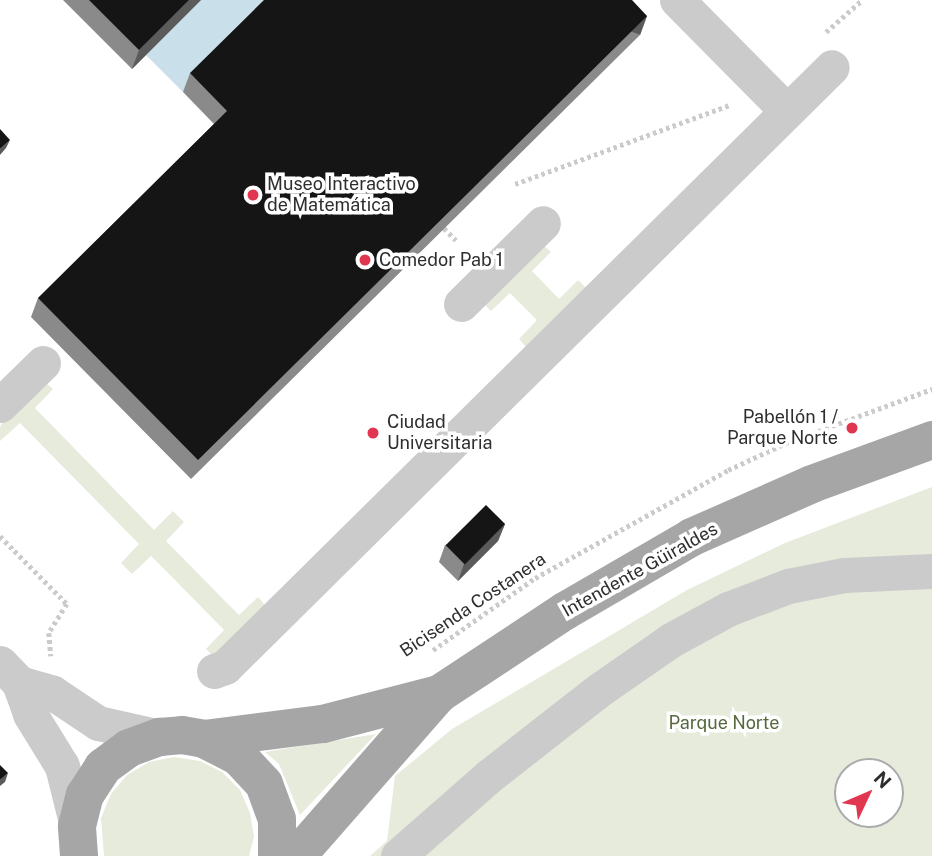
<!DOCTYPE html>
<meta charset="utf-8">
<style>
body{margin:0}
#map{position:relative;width:932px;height:856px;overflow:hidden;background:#fff;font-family:"Public Sans",sans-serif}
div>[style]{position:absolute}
.green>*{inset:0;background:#e6ebdc}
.water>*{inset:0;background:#c9e0ea}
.path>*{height:4.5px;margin-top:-2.25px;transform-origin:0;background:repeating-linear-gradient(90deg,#cbcbcb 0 3.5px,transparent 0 7px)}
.minor>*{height:35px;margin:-17.5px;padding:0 17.5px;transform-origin:17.5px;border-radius:17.5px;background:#cbcbcb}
.major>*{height:38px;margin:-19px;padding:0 19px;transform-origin:19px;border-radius:19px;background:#a6a6a6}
.wall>*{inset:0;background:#8a8a8a}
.shaded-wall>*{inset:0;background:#5b5b5b;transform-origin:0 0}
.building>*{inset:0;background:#151515;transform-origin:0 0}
.dots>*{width:19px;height:19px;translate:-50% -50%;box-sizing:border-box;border:4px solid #fff;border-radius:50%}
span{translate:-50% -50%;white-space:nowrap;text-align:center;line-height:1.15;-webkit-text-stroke:7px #fff;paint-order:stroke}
.poi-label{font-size:18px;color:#2e2e2e}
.left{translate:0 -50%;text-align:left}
.right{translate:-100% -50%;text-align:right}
.street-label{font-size:18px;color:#2e2e2e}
.park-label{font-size:18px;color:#55693d}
.north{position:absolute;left:834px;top:758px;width:70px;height:70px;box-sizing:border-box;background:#fff;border:2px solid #ababab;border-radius:50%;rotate:46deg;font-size:19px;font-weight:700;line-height:28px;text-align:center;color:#2e2e2e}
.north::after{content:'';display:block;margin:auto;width:24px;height:32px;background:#e03650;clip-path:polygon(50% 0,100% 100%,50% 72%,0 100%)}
</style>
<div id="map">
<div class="green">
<div style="clip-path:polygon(541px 243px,551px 252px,532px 271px,559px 299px,578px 280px,586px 288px,526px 347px,519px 339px,537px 320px,510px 293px,491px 311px,482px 302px)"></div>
<div style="clip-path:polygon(47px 384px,53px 389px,35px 408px,154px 530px,173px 511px,184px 522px,166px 541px,221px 597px,239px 615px,258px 597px,265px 605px,213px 656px,206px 649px,224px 630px,178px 583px,151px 556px,132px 574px,121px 563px,139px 544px,20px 423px,0 441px,0 427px,8px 411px,23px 397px)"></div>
<div style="clip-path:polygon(evenodd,932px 487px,932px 856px,370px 856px,387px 841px,395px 776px,452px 729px,687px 590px,785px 543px,932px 487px,848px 772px,890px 772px,890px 814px,848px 814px,848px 772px)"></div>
<div style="clip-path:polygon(376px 734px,300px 815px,279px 764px,265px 752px)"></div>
<div style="clip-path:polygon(174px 757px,200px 761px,222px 772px,240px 790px,250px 813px,254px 837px,249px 856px,104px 856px,101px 818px,111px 794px,127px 775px,149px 762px)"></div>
</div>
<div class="water">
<div style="clip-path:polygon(201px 0,277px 0,183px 92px,146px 55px)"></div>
</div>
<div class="path">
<div style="left:826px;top:32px;width:48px;rotate:-41.6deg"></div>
<div style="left:515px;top:184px;width:229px;rotate:-20.2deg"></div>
<div style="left:444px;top:228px;width:18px;rotate:45deg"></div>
<div style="left:0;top:536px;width:95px;rotate:45.4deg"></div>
<div style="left:67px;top:604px;width:34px;rotate:122deg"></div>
<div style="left:49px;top:633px;width:23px;rotate:85deg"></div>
<div style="left:433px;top:650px;width:125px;rotate:-35.2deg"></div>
<div style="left:535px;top:578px;width:221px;rotate:-29.2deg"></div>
<div style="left:728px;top:470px;width:64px;rotate:-25deg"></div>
<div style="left:786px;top:443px;width:156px;rotate:-20.3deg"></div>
</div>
<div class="minor">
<div style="left:677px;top:0;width:156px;rotate:45.3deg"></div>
<div style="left:461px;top:304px;width:115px;rotate:-44.6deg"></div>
<div style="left:0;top:405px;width:60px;rotate:-44.3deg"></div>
<div style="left:0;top:663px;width:28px;rotate:46deg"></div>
<div style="left:19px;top:683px;width:33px;rotate:70deg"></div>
<div style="left:30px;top:714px;width:61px;rotate:58.4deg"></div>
<div style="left:62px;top:766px;width:62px;rotate:76deg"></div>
<div style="left:214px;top:671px;width:12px;rotate:-20deg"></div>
<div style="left:225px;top:667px;width:853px;rotate:-44.67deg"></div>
<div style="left:19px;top:683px;width:35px;rotate:16deg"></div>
<div style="left:53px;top:693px;width:54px;rotate:33.7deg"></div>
<div style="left:98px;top:723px;width:64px;rotate:12.7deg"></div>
<div style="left:398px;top:856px;width:121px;rotate:-41.3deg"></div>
<div style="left:489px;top:776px;width:140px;rotate:-38deg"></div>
<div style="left:599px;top:690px;width:88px;rotate:-34.8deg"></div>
<div style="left:671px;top:640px;width:65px;rotate:-28.5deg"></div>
<div style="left:728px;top:609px;width:64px;rotate:-21deg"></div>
<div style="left:788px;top:586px;width:57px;rotate:-11.1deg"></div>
<div style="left:844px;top:575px;width:88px;rotate:-2.6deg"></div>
</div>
<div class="major">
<div style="left:204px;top:739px;width:120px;rotate:-7.2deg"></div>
<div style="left:323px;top:724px;width:120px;rotate:-14.5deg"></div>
<div style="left:79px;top:856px;width:30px;rotate:-94deg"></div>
<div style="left:77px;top:826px;width:32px;rotate:-76deg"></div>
<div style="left:85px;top:795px;width:33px;rotate:-57deg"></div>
<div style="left:103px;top:767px;width:32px;rotate:-36deg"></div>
<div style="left:129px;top:748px;width:33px;rotate:-20deg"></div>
<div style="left:160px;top:737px;width:22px;rotate:-5deg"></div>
<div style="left:182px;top:735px;width:22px;rotate:10deg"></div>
<div style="left:204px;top:739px;width:38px;rotate:27deg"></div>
<div style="left:238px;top:756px;width:38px;rotate:47deg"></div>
<div style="left:264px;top:784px;width:37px;rotate:70deg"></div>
<div style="left:277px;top:819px;width:37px;rotate:90deg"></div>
<div style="left:297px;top:856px;width:215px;rotate:-48.8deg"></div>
<div style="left:439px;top:694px;width:151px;rotate:-33.4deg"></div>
<div style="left:565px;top:611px;width:147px;rotate:-30.2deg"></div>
<div style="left:692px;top:537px;width:131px;rotate:-23.8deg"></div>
<div style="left:812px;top:484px;width:128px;rotate:-20.1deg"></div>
</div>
<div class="wall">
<div style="clip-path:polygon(63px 0,201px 0,132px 69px)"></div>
<div style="clip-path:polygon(647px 16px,640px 35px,191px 479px,31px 317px,38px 298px,214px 124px,183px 92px,190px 73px)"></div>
<div style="clip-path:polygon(505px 524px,498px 541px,458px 581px,439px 562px,445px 545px)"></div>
</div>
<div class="shaded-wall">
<div style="clip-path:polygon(189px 0,201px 0,132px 69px,139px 50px)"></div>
<div style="left:647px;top:16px;width:20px;height:631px;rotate:110deg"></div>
<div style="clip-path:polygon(10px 140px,6px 148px,0 155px,0 149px)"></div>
<div style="clip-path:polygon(505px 524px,498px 541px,458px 581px,464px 564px)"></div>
<div style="clip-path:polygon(8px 773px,5px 782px,0 786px,0 780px)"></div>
</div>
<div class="building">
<div style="clip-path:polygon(89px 0,189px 0,139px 50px)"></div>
<div style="clip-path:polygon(264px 0,632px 0,647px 16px,198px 460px,38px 298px,227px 111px,190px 73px)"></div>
<div style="clip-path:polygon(0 129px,10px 140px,0 149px)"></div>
<div style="left:486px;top:505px;width:27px;height:57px;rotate:45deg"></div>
<div style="clip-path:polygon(0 765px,8px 773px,0 780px)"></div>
</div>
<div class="dots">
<div style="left:253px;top:195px;background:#e03650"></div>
<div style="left:365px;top:260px;background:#e03650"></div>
<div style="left:852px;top:428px;background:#e03650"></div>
<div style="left:373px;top:433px;background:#e03650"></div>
</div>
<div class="poi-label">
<span class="left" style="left:267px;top:195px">Museo Interactivo<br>de Matemática</span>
<span class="left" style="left:379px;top:260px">Comedor Pab 1</span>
<span class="right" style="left:838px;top:428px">Pabellón 1 /<br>Parque Norte</span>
<span class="left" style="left:387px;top:433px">Ciudad<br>Universitaria</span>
</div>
<div class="street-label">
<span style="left:640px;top:570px;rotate:-29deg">Intendente Güiraldes</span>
<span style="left:473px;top:605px;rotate:-34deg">Bicisenda Costanera</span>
</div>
<div class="park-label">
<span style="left:724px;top:723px">Parque Norte</span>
</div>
<div class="north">N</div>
</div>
